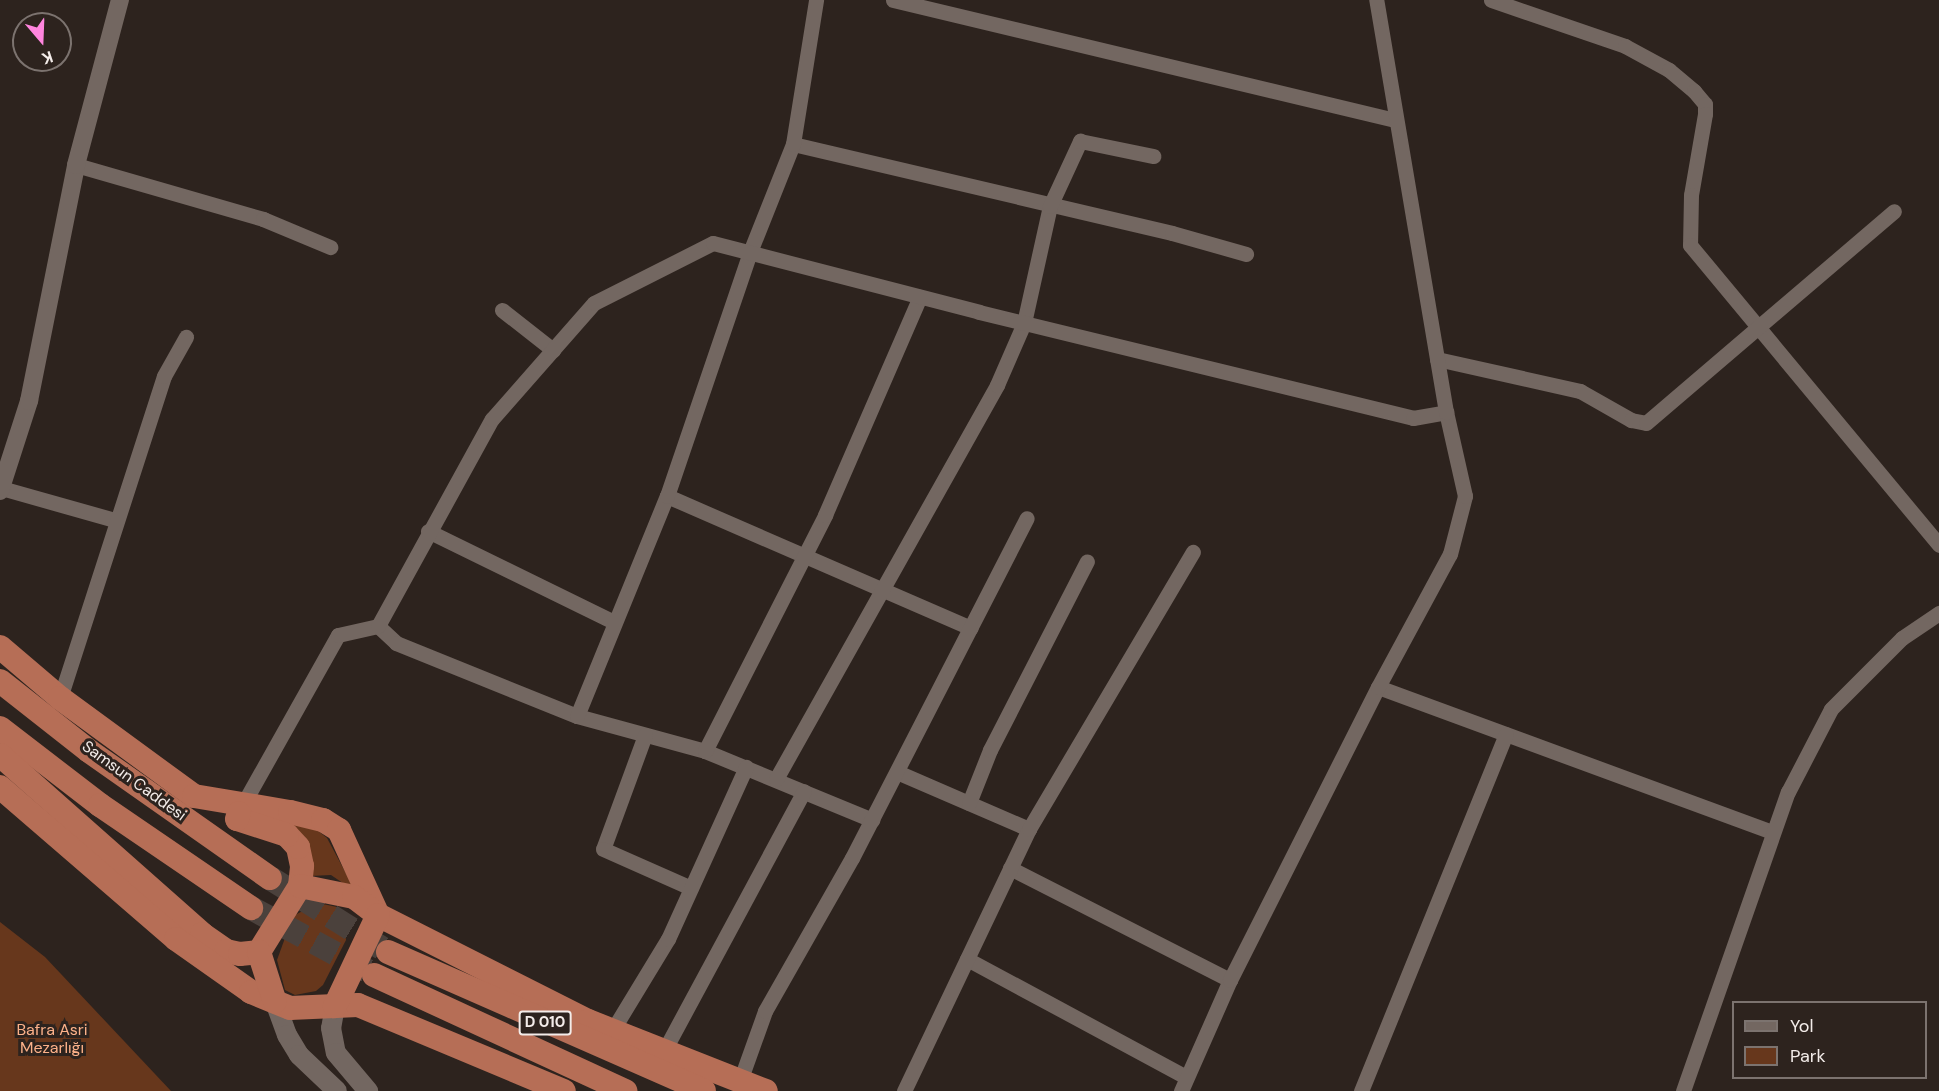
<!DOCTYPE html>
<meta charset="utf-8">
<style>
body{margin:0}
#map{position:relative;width:1939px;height:1091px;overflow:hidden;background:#2d231e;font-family:"DM Sans",sans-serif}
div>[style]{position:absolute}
.green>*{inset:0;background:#67371c}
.trunk-tunnel>*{height:24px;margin-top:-12px;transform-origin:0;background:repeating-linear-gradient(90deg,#4b413c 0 24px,transparent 0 36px)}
.minor>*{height:15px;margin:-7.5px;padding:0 7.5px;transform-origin:7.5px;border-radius:7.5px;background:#736761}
.tertiary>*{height:18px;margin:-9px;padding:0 9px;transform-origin:9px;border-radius:9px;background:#736761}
.secondary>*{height:20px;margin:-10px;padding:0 10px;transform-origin:10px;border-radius:10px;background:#736761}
.trunk>*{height:24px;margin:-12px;padding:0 12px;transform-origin:12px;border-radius:12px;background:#b66e56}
span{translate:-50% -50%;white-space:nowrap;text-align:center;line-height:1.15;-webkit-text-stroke:6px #2d231e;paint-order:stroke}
.shield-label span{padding:2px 4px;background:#2d231e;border:2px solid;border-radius:4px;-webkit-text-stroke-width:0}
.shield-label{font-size:15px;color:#f3ece9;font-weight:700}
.street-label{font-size:16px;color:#f3ece9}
.park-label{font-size:16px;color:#fcb189}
.legend{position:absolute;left:1732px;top:1001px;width:195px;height:78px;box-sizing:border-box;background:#2d231e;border:2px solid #7c736f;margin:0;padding:8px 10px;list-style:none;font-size:18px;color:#f3ece9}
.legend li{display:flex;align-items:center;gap:12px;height:30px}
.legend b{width:30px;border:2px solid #7c736f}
.north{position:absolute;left:12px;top:12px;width:60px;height:60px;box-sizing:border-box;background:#2d231e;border:2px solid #7c736f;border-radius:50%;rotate:161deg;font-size:16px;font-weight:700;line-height:24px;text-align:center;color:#f3ece9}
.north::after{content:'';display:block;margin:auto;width:21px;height:27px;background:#ff85de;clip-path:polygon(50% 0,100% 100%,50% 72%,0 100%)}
</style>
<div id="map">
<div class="green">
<div style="clip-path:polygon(275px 819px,317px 830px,327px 838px,356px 892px,331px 875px,310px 876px)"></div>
<div style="clip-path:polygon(318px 903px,337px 907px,344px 918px,346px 940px,323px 985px,316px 991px,295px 995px,285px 990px,277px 960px,293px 916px)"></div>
<div style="clip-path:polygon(0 922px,45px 957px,171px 1091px,0 1091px)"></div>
</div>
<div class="trunk-tunnel">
<div style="left:270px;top:878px;width:139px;rotate:32.1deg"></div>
<div style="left:251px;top:908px;width:139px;rotate:28.4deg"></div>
</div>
<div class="minor">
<div style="left:893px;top:0;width:516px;rotate:13.44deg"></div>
<div style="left:1491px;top:0;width:142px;rotate:18.9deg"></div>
<div style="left:1625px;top:46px;width:50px;rotate:28.6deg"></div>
<div style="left:1669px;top:70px;width:33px;rotate:40deg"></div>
<div style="left:1694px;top:91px;width:17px;rotate:50deg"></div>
<div style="left:1705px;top:104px;width:10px;rotate:90deg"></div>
<div style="left:1705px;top:114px;width:82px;rotate:99.8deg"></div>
<div style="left:1691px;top:195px;width:50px;rotate:91.1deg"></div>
<div style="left:1690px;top:245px;width:390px;rotate:50.3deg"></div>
<div style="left:793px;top:144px;width:389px;rotate:13.2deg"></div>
<div style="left:1172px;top:233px;width:77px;rotate:15.8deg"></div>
<div style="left:76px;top:165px;width:195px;rotate:16.1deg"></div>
<div style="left:263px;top:219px;width:73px;rotate:22.7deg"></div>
<div style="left:502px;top:310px;width:65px;rotate:38.1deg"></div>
<div style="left:1437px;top:359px;width:147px;rotate:12.6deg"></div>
<div style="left:1580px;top:391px;width:59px;rotate:29.6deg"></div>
<div style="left:1631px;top:420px;width:15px;rotate:11deg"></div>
<div style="left:1646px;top:423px;width:326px;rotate:-40.5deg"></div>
<div style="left:1px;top:488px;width:118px;rotate:15.7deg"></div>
<div style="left:667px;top:496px;width:331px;rotate:23.5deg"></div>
<div style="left:428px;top:531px;width:207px;rotate:26.1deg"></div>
<div style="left:378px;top:626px;width:25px;rotate:43deg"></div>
<div style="left:396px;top:643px;width:195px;rotate:22deg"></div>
<div style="left:577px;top:716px;width:133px;rotate:15.3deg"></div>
<div style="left:705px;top:751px;width:181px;rotate:22.4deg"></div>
<div style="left:1378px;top:687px;width:420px;rotate:20.2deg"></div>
<div style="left:60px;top:698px;width:338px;rotate:-72.1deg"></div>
<div style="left:164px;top:376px;width:45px;rotate:-60.6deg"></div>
<div style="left:577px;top:716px;width:238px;rotate:-67.8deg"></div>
<div style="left:667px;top:496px;width:258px;rotate:-71.2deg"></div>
<div style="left:750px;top:252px;width:116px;rotate:-68.3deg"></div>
<div style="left:793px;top:144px;width:146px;rotate:-80.9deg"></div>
<div style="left:645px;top:735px;width:121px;rotate:110.2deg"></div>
<div style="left:603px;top:849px;width:96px;rotate:23.9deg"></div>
<div style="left:705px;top:751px;width:265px;rotate:-63deg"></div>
<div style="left:825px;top:515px;width:238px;rotate:-66.5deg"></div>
<div style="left:897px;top:772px;width:144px;rotate:23.4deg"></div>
<div style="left:776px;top:779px;width:452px;rotate:-60.7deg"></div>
<div style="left:997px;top:385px;width:68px;rotate:-66.5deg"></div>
<div style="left:1024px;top:323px;width:120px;rotate:-77.5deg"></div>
<div style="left:1050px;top:206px;width:72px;rotate:-65.2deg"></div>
<div style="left:1080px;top:141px;width:75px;rotate:11.6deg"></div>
<div style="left:969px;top:803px;width:57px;rotate:-68.4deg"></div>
<div style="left:990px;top:750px;width:212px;rotate:-62.8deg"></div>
<div style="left:242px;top:806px;width:196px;rotate:-60.7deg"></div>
<div style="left:338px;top:635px;width:41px;rotate:-12.7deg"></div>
<div style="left:378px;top:626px;width:236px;rotate:-61.2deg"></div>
<div style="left:492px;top:419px;width:154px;rotate:-48.7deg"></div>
<div style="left:594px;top:303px;width:133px;rotate:-26.8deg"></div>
<div style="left:713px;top:243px;width:275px;rotate:14.5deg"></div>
<div style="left:979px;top:312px;width:447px;rotate:13.7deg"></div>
<div style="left:1413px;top:418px;width:34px;rotate:-10deg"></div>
<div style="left:1010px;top:868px;width:247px;rotate:27deg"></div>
<div style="left:967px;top:959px;width:249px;rotate:28.3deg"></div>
<div style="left:612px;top:1031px;width:108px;rotate:-58.7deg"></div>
<div style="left:668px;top:939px;width:189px;rotate:-65.6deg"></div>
<div style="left:664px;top:1051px;width:295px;rotate:-61.7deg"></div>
<div style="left:740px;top:1081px;width:74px;rotate:-70.3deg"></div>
<div style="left:765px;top:1011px;width:176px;rotate:-60.4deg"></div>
<div style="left:852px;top:858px;width:382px;rotate:-62.8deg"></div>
<div style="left:904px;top:1091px;width:290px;rotate:-64.5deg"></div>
<div style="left:1029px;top:829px;width:322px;rotate:-59.4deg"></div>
<div style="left:1181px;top:1091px;width:121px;rotate:-66.2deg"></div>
<div style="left:1230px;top:980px;width:328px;rotate:-63.2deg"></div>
<div style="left:1378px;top:687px;width:151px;rotate:-61.6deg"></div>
<div style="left:1450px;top:554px;width:60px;rotate:-75.5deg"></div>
<div style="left:1465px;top:496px;width:86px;rotate:-102.7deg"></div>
<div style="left:1446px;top:412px;width:418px;rotate:-99.6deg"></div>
<div style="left:1361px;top:1091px;width:385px;rotate:-67.9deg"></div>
<div style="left:1683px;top:1091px;width:317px;rotate:-70.7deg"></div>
<div style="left:1788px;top:792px;width:93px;rotate:-62.6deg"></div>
<div style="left:1831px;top:709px;width:100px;rotate:-45deg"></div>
<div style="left:1902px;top:638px;width:45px;rotate:-34deg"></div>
</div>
<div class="tertiary">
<div style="left:0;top:491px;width:95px;rotate:-72.1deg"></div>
<div style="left:29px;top:401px;width:241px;rotate:-78.7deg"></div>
<div style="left:76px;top:165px;width:171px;rotate:-75.1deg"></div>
</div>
<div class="secondary">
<div style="left:275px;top:1002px;width:35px;rotate:70deg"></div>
<div style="left:287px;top:1035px;width:23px;rotate:59deg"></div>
<div style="left:299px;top:1055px;width:52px;rotate:43.5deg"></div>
<div style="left:335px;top:1006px;width:22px;rotate:100deg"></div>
<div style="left:331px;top:1028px;width:25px;rotate:79deg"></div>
<div style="left:336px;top:1053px;width:50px;rotate:49.9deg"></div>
</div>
<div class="trunk">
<div style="left:0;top:647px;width:79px;rotate:40.4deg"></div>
<div style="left:60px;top:698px;width:166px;rotate:36.2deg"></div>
<div style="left:194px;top:796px;width:97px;rotate:9.5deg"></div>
<div style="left:290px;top:812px;width:34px;rotate:14deg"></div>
<div style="left:323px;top:820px;width:19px;rotate:32deg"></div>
<div style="left:339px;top:830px;width:94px;rotate:65.4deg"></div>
<div style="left:378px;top:915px;width:235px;rotate:26.8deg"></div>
<div style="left:588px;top:1021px;width:191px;rotate:21.5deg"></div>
<div style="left:0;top:681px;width:113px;rotate:38.2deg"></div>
<div style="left:89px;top:751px;width:221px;rotate:35.1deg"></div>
<div style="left:0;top:728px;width:126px;rotate:37.6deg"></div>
<div style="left:100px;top:805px;width:183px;rotate:34.3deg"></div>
<div style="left:0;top:755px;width:270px;rotate:41.5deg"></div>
<div style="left:202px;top:934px;width:29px;rotate:35deg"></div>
<div style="left:226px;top:951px;width:14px;rotate:12deg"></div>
<div style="left:240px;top:954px;width:19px;rotate:-6deg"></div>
<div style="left:259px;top:952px;width:78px;rotate:-58.2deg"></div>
<div style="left:300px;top:886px;width:20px;rotate:-84deg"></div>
<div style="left:302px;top:866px;width:19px;rotate:-102deg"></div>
<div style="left:298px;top:847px;width:16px;rotate:-133deg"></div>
<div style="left:287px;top:835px;width:52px;rotate:-162.3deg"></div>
<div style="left:237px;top:819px;width:6px;rotate:-72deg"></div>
<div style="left:0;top:787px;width:233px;rotate:40.8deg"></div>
<div style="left:176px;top:939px;width:92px;rotate:35.2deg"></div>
<div style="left:251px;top:992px;width:42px;rotate:22.3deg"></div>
<div style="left:290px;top:1008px;width:68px;rotate:-2.5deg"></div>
<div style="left:358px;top:1005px;width:223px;rotate:22.7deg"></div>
<div style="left:300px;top:886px;width:55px;rotate:11.5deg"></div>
<div style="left:354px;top:897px;width:30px;rotate:37deg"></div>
<div style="left:378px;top:915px;width:101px;rotate:115.3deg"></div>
<div style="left:259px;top:952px;width:52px;rotate:72.3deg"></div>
<div style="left:388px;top:952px;width:345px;rotate:23.7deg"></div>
<div style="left:374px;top:975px;width:277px;rotate:24.8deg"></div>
</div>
<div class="shield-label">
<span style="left:545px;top:1023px">D 010</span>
</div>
<div class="street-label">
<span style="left:134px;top:781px;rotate:36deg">Samsun Caddesi</span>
</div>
<div class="park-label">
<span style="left:52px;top:1039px">Bafra Asri<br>Mezarlığı</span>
</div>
<ul class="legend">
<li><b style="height:8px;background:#736761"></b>Yol</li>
<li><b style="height:16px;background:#67371c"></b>Park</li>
</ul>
<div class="north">K</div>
</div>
